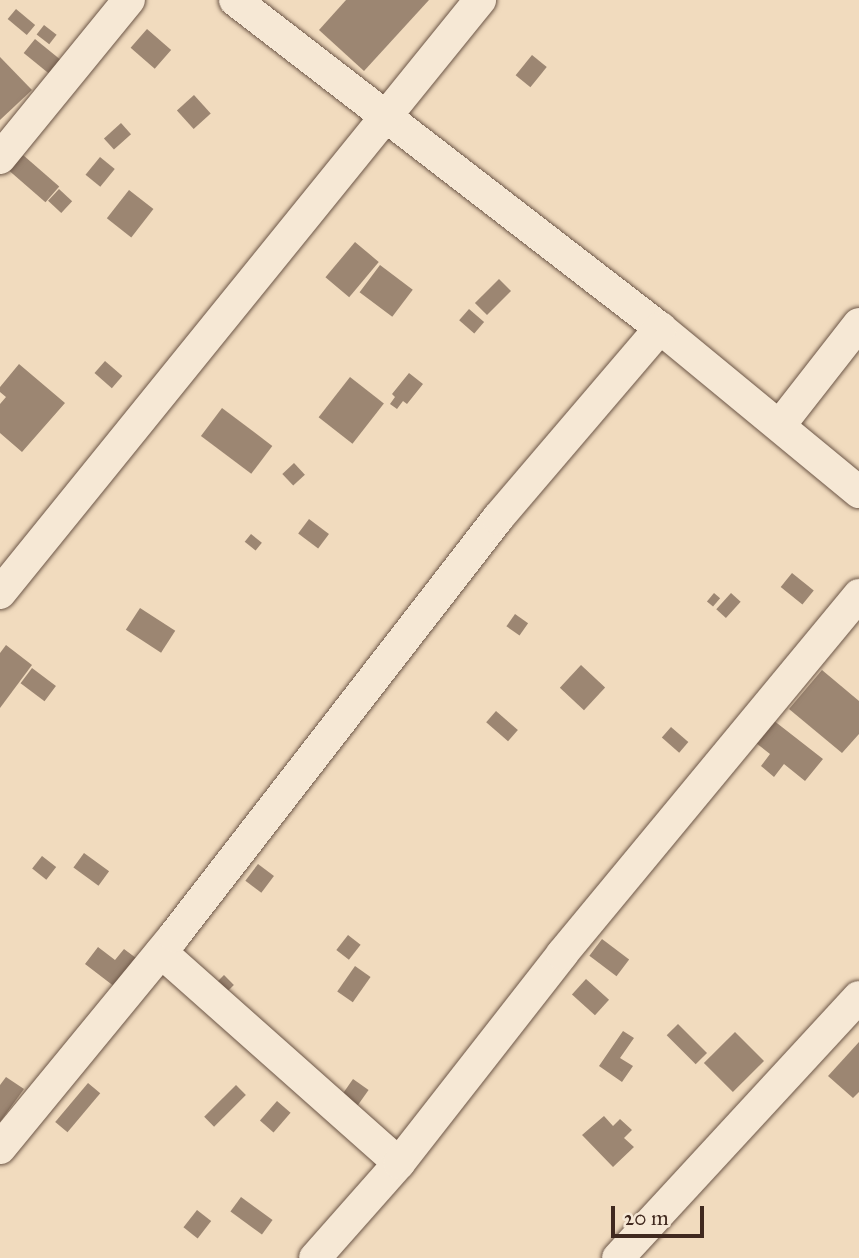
<!DOCTYPE html>
<style>
body{margin:0}
#map{position:relative;width:859px;height:1258px;overflow:hidden;background:#f1dbbe;font-family:"IM FELL Great Primer",serif}
div>[style]{position:absolute}
.building>*{inset:0;background:#9c8672;transform-origin:0 0}
.roads{filter:drop-shadow(0 0 2px #6c5647) drop-shadow(0 0 2px #6c5647)}
.minor>*{height:32px;margin:-16px;padding:0 16px;transform-origin:16px;border-radius:16px;background:#f6e8d5}
span{translate:-50% -50%;white-space:nowrap;text-align:center;line-height:1.15;-webkit-text-stroke:7px #f6e8d5;paint-order:stroke}
.scale{position:absolute;left:611px;top:1206px;width:93px;height:32px;box-sizing:border-box;border:4px solid #40291f;border-top:0;padding-left:9px;font-size:21px;line-height:24px;white-space:nowrap;color:#40291f;-webkit-text-stroke:5px #f6e8d5;paint-order:stroke}
</style>
<div id="map">
<div class="building">
<div style="clip-path:polygon(346px 0,429px 0,364px 71px,319px 30px)"></div>
<div style="left:16px;top:9px;width:25px;height:13px;rotate:40deg"></div>
<div style="left:44px;top:25px;width:16px;height:12px;rotate:38deg"></div>
<div style="left:147px;top:29px;width:32px;height:25px;rotate:41deg"></div>
<div style="left:35px;top:39px;width:38px;height:18px;rotate:39deg"></div>
<div style="left:532px;top:55px;width:19px;height:26px;rotate:39deg"></div>
<div style="clip-path:polygon(0 57px,32px 90px,0 120px)"></div>
<div style="left:194px;top:95px;width:25px;height:23px;rotate:48deg"></div>
<div style="left:121px;top:123px;width:15px;height:23px;rotate:48deg"></div>
<div style="left:23px;top:155px;width:48px;height:21px;rotate:41deg"></div>
<div style="left:100px;top:157px;width:19px;height:23px;rotate:39deg"></div>
<div style="left:59px;top:189px;width:18px;height:16px;rotate:43deg"></div>
<div style="left:129px;top:190px;width:31px;height:36px;rotate:38deg"></div>
<div style="left:355px;top:242px;width:31px;height:46px;rotate:40deg"></div>
<div style="left:380px;top:265px;width:41px;height:34px;rotate:37deg"></div>
<div style="left:499px;top:279px;width:17px;height:34px;rotate:45deg"></div>
<div style="left:469px;top:309px;width:20px;height:15px;rotate:41deg"></div>
<div style="left:105px;top:361px;width:23px;height:16px;rotate:41deg"></div>
<div style="clip-path:polygon(19px 364px,65px 403px,22px 452px,0 433px,0 404px,6px 397px,0 392px,0 387px)"></div>
<div style="clip-path:polygon(409px 373px,423px 384px,407px 404px,403px 401px,397px 409px,390px 404px,395px 397px,392px 394px)"></div>
<div style="left:350px;top:377px;width:43px;height:51px;rotate:38deg"></div>
<div style="left:222px;top:408px;width:63px;height:35px;rotate:37deg"></div>
<div style="left:294px;top:463px;width:16px;height:16px;rotate:47deg"></div>
<div style="left:309px;top:519px;width:25px;height:18px;rotate:37deg"></div>
<div style="left:251px;top:534px;width:14px;height:10px;rotate:39deg"></div>
<div style="left:792px;top:573px;width:28px;height:18px;rotate:39deg"></div>
<div style="left:714px;top:593px;width:8px;height:11px;rotate:40deg"></div>
<div style="left:731px;top:593px;width:13px;height:22px;rotate:42deg"></div>
<div style="left:140px;top:608px;width:42px;height:26px;rotate:33deg"></div>
<div style="left:515px;top:614px;width:16px;height:15px;rotate:35deg"></div>
<div style="clip-path:polygon(6px 645px,32px 665px,0 708px,0 653px)"></div>
<div style="left:581px;top:665px;width:33px;height:31px;rotate:43deg"></div>
<div style="left:32px;top:668px;width:30px;height:19px;rotate:37deg"></div>
<div style="clip-path:polygon(822px 670px,859px 701px,859px 734px,842px 753px,789px 709px)"></div>
<div style="left:496px;top:711px;width:29px;height:15px;rotate:41deg"></div>
<div style="clip-path:polygon(773px 720px,823px 759px,805px 781px,784px 764px,774px 777px,761px 766px,770px 754px,756px 743px)"></div>
<div style="left:671px;top:727px;width:23px;height:14px;rotate:41deg"></div>
<div style="left:84px;top:853px;width:31px;height:18px;rotate:36deg"></div>
<div style="left:42px;top:856px;width:18px;height:16px;rotate:38deg"></div>
<div style="left:258px;top:864px;width:20px;height:21px;rotate:37deg"></div>
<div style="left:348px;top:935px;width:16px;height:19px;rotate:38deg"></div>
<div style="left:602px;top:939px;width:34px;height:21px;rotate:37deg"></div>
<div style="clip-path:polygon(98px 947px,115px 960px,124px 949px,136px 958px,115px 987px,85px 964px)"></div>
<div style="left:355px;top:966px;width:19px;height:31px;rotate:35deg"></div>
<div style="left:224px;top:975px;width:14px;height:14px;rotate:45deg"></div>
<div style="left:586px;top:979px;width:31px;height:21px;rotate:42deg"></div>
<div style="left:678px;top:1024px;width:41px;height:16px;rotate:45deg"></div>
<div style="clip-path:polygon(623px 1031px,634px 1038px,620px 1058px,633px 1066px,622px 1082px,599px 1066px)"></div>
<div style="left:735px;top:1032px;width:41px;height:44px;rotate:45deg"></div>
<div style="clip-path:polygon(859px 1042px,859px 1092px,853px 1098px,828px 1076px)"></div>
<div style="clip-path:polygon(6px 1077px,24px 1089px,0 1122px,0 1085px)"></div>
<div style="left:353px;top:1079px;width:19px;height:24px;rotate:35deg"></div>
<div style="left:88px;top:1083px;width:16px;height:51px;rotate:40deg"></div>
<div style="left:236px;top:1085px;width:14px;height:45px;rotate:45deg"></div>
<div style="left:277px;top:1101px;width:18px;height:26px;rotate:41deg"></div>
<div style="clip-path:polygon(604px 1116px,613px 1126px,620px 1119px,632px 1130px,624px 1138px,634px 1147px,613px 1167px,582px 1135px)"></div>
<div style="left:241px;top:1197px;width:39px;height:18px;rotate:36deg"></div>
<div style="left:197px;top:1210px;width:18px;height:22px;rotate:38deg"></div>
</div>
<div class="roads">
<div class="minor">
<div style="left:235px;top:0;width:537px;rotate:37.66deg"></div>
<div style="left:660px;top:328px;width:258px;rotate:39.5deg"></div>
<div style="left:0;top:158px;width:204px;rotate:-50.8deg"></div>
<div style="left:780px;top:425px;width:128px;rotate:-52deg"></div>
<div style="left:0;top:593px;width:763px;rotate:-51.01deg"></div>
<div style="left:161px;top:952px;width:318px;rotate:41.6deg"></div>
<div style="left:0;top:1148px;width:274px;rotate:-50.6deg"></div>
<div style="left:174px;top:936px;width:529px;rotate:-52.22deg"></div>
<div style="left:498px;top:518px;width:250px;rotate:-49.5deg"></div>
<div style="left:315px;top:1258px;width:127px;rotate:-48.5deg"></div>
<div style="left:399px;top:1163px;width:265px;rotate:-52deg"></div>
<div style="left:562px;top:954px;width:466px;rotate:-50.4deg"></div>
<div style="left:618px;top:1258px;width:355px;rotate:-47.3deg"></div>
</div>
</div>
<div class="scale">20 m</div>
</div>
